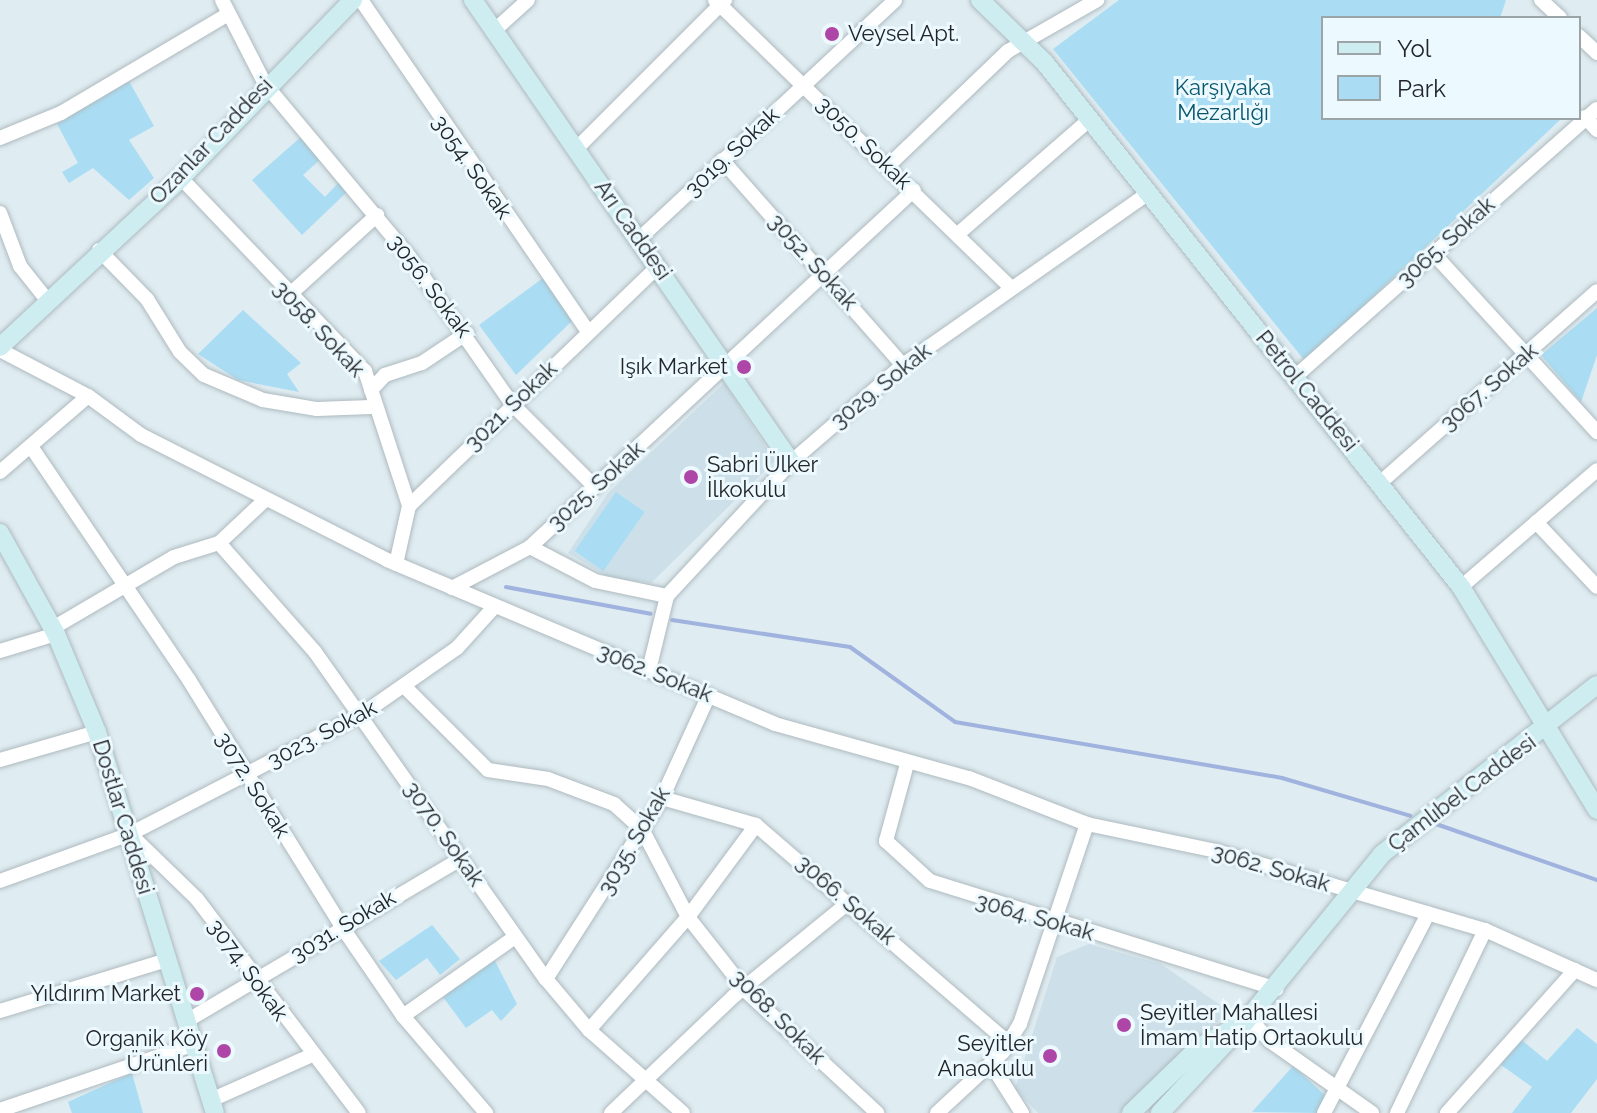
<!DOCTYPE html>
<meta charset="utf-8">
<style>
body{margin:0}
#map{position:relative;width:1597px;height:1113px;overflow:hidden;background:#dfecf1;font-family:Raleway,sans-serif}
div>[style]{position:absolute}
.built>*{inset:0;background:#cde0e9}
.green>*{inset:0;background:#aaddf3;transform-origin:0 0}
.stream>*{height:4px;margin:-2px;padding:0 2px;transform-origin:2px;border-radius:2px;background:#a0b2de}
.roads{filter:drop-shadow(0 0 2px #aebabf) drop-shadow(0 0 2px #aebabf)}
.street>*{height:14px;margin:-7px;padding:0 7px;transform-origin:7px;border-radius:7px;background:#fff}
.secondary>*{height:18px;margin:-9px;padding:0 9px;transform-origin:9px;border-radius:9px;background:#cdedf0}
.dots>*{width:22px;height:22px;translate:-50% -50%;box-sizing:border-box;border:4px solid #ecf9fe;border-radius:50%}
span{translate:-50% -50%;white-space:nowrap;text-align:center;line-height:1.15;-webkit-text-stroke:6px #ecf9fe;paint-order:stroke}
.poi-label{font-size:22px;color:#222628}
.left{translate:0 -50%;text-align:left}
.right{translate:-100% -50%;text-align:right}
.park-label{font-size:22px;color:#07566e}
.street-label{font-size:22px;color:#222628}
.legend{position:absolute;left:1321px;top:16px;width:260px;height:104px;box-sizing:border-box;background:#ecf9fe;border:2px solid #9ba5a8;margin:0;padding:10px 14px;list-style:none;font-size:24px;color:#222628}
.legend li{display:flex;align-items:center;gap:16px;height:40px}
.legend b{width:40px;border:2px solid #9ba5a8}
</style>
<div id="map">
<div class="built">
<div style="clip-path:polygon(724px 383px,775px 461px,651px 583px,610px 578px,568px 553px,608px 493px)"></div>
<div style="clip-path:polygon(1089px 944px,1161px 964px,1229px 1011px,1120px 1113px,1038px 1113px,1015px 1089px,1057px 957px)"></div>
</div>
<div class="green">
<div style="clip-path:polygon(1119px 0,1506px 0,1500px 18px,1323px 18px,1323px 118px,1562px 118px,1305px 361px,1053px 49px)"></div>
<div style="clip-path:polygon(129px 81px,154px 126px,129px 140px,154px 178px,129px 200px,93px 168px,69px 183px,62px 172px,78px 163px,57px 124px)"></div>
<div style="clip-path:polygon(302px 136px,322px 158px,303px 175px,325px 197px,339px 182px,348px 191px,302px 235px,252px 180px)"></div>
<div style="clip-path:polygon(543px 278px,572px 321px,516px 375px,479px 325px)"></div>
<div style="clip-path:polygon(1597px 308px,1597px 355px,1581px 402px,1541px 355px)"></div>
<div style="clip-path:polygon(243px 310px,301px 363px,287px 374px,299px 392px,238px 380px,198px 354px)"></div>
<div style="left:616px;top:492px;width:35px;height:72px;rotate:35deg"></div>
<div style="clip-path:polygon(432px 925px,460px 959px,440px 975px,427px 958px,396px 980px,379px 961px)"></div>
<div style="clip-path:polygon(493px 957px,517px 1004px,501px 1021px,492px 1010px,466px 1028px,443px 997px)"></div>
<div style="clip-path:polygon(1577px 1028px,1597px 1044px,1597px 1079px,1571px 1113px,1512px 1113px,1532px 1087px,1497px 1062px,1519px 1038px,1547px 1061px)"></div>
<div style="clip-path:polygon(1293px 1066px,1327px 1097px,1318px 1113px,1252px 1112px)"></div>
<div style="clip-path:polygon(132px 1073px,143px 1113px,72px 1113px,68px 1102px)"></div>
</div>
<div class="stream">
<div style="left:506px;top:587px;width:147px;rotate:10.5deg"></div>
<div style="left:672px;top:620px;width:180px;rotate:8.6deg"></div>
<div style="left:850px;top:647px;width:129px;rotate:35.5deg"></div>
<div style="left:955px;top:722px;width:332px;rotate:9.7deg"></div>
<div style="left:1282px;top:778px;width:134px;rotate:16.4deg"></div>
<div style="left:1436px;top:824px;width:170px;rotate:19.2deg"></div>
</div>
<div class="roads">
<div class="street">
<div style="left:222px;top:0;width:94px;rotate:62.9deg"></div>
<div style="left:265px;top:84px;width:223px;rotate:50.1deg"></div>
<div style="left:408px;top:255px;width:182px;rotate:55.1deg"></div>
<div style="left:512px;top:404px;width:116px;rotate:45deg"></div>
<div style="left:361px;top:0;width:402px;rotate:55.6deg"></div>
<div style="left:715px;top:0;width:413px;rotate:44.2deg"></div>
<div style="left:1541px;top:0;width:26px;rotate:43deg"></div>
<div style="left:496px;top:29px;width:43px;rotate:-42.2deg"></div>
<div style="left:1579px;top:36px;width:25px;rotate:43deg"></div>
<div style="left:1585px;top:117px;width:18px;rotate:47deg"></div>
<div style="left:0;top:138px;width:66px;rotate:-22.3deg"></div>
<div style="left:61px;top:113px;width:193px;rotate:-30.6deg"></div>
<div style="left:576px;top:149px;width:211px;rotate:-45deg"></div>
<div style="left:722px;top:160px;width:273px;rotate:48.6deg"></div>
<div style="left:888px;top:166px;width:166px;rotate:-43.8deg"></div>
<div style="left:1008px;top:51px;width:103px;rotate:-29.8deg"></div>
<div style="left:181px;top:178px;width:267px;rotate:46.4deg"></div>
<div style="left:365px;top:371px;width:142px;rotate:71.9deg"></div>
<div style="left:0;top:213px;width:57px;rotate:69.3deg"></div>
<div style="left:20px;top:266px;width:43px;rotate:51.5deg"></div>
<div style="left:959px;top:233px;width:174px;rotate:-41deg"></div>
<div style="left:639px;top:239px;width:350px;rotate:-43deg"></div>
<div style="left:99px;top:250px;width:69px;rotate:45.6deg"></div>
<div style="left:147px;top:299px;width:62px;rotate:58.1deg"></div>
<div style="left:180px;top:352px;width:33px;rotate:44deg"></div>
<div style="left:204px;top:375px;width:64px;rotate:23deg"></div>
<div style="left:263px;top:400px;width:55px;rotate:9.5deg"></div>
<div style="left:317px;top:409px;width:54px;rotate:-2.1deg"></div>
<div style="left:1433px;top:253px;width:243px;rotate:47.5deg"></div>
<div style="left:287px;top:297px;width:122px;rotate:-42.3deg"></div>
<div style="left:0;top:350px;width:99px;rotate:27.6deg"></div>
<div style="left:88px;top:396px;width:66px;rotate:36.3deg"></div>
<div style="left:141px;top:435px;width:276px;rotate:26.9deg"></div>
<div style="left:387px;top:560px;width:421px;rotate:22.9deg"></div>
<div style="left:775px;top:724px;width:201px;rotate:15.6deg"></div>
<div style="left:969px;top:778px;width:127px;rotate:21.3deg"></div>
<div style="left:1087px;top:824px;width:132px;rotate:11.8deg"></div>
<div style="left:1216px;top:851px;width:280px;rotate:16.4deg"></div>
<div style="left:1485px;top:930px;width:123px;rotate:24.1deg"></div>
<div style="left:1296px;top:376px;width:402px;rotate:-41.6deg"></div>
<div style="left:371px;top:390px;width:21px;rotate:-47deg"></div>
<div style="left:385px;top:375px;width:39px;rotate:-18deg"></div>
<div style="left:422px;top:363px;width:54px;rotate:-33.7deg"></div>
<div style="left:32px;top:448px;width:280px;rotate:55.9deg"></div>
<div style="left:189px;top:680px;width:287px;rotate:58.2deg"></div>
<div style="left:340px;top:924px;width:112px;rotate:55.6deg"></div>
<div style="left:403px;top:1016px;width:128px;rotate:49.4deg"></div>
<div style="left:0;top:472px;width:116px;rotate:-40.8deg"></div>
<div style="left:1381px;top:482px;width:288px;rotate:-41.5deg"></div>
<div style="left:1536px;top:522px;width:89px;rotate:46.8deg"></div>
<div style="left:219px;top:543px;width:145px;rotate:48.6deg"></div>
<div style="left:315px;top:652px;width:400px;rotate:54.8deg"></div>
<div style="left:546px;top:979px;width:67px;rotate:49.9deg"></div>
<div style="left:589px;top:1030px;width:125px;rotate:41.4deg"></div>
<div style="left:530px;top:547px;width:73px;rotate:27.6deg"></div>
<div style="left:595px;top:581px;width:74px;rotate:11.8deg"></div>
<div style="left:396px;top:564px;width:59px;rotate:-77.4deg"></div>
<div style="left:409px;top:506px;width:346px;rotate:-43.9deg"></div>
<div style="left:1461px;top:587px;width:179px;rotate:-40.7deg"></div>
<div style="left:452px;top:588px;width:88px;rotate:-27.7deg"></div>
<div style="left:530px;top:547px;width:524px;rotate:-42.91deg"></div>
<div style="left:53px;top:628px;width:140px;rotate:-30.4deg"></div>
<div style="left:174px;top:557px;width:47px;rotate:-17.3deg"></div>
<div style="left:219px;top:543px;width:63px;rotate:-43.1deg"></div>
<div style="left:0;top:651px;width:59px;rotate:-16.9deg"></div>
<div style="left:649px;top:670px;width:76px;rotate:-76.3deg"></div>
<div style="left:667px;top:596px;width:183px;rotate:-47.2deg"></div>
<div style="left:791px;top:462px;width:148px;rotate:-40.9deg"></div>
<div style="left:903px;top:365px;width:298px;rotate:-35deg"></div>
<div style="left:405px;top:687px;width:117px;rotate:45deg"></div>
<div style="left:488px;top:770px;width:61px;rotate:8.5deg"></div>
<div style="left:548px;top:779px;width:71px;rotate:20.7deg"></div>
<div style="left:614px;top:804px;width:38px;rotate:42deg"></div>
<div style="left:642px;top:829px;width:99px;rotate:62.4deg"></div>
<div style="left:688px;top:917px;width:95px;rotate:51.8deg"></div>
<div style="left:747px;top:992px;width:178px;rotate:42.9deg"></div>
<div style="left:0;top:760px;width:101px;rotate:-16.1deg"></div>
<div style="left:907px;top:764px;width:80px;rotate:105.3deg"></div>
<div style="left:886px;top:841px;width:59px;rotate:42.3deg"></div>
<div style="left:930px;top:881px;width:363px;rotate:17.3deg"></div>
<div style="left:662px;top:798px;width:98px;rotate:16deg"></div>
<div style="left:756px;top:825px;width:334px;rotate:40.8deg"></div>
<div style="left:130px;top:834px;width:93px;rotate:44.1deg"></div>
<div style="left:197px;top:899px;width:268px;rotate:52.9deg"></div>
<div style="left:0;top:881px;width:138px;rotate:-19.9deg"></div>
<div style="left:130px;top:834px;width:260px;rotate:-27.3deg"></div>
<div style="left:361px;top:715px;width:117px;rotate:-34.9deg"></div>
<div style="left:457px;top:648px;width:55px;rotate:-47.9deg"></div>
<div style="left:546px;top:979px;width:215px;rotate:-57.3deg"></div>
<div style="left:662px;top:798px;width:113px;rotate:-65.5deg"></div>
<div style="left:0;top:1011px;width:175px;rotate:-17deg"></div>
<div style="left:403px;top:1016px;width:137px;rotate:-35.2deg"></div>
<div style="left:1250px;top:1019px;width:30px;rotate:48deg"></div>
<div style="left:1270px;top:1041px;width:125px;rotate:35.2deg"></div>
<div style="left:185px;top:1022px;width:321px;rotate:-30.6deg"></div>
<div style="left:589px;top:1030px;width:150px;rotate:-48.8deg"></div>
<div style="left:688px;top:917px;width:114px;rotate:-53.5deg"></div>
<div style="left:991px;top:1064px;width:58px;rotate:57.7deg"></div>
<div style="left:211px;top:1100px;width:111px;rotate:-24deg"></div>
<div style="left:0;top:1110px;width:203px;rotate:-18.7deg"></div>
<div style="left:611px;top:1113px;width:170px;rotate:-43.6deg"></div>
<div style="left:734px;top:996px;width:147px;rotate:-39.2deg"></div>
<div style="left:937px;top:1113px;width:90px;rotate:-42.7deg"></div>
<div style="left:1003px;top:1052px;width:33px;rotate:-59deg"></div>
<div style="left:1020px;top:1024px;width:211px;rotate:-71.5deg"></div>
<div style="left:1324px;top:1113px;width:225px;rotate:-62.4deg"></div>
<div style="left:1397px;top:1113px;width:203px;rotate:-64.3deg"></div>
<div style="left:1447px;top:1113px;width:192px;rotate:-48.2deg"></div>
</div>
<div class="secondary">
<div style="left:473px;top:0;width:561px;rotate:55.46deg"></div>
<div style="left:980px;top:0;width:91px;rotate:44.1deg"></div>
<div style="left:1045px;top:63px;width:669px;rotate:51.55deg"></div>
<div style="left:1461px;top:587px;width:261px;rotate:58.6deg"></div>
<div style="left:0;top:347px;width:248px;rotate:-43deg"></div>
<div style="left:181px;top:178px;width:248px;rotate:-46deg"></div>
<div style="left:0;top:533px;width:115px;rotate:61deg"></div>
<div style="left:56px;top:634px;width:106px;rotate:67.3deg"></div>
<div style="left:97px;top:732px;width:399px;rotate:72.8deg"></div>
<div style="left:1246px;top:1021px;width:215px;rotate:-50.8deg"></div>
<div style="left:1382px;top:854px;width:273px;rotate:-38.2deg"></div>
<div style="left:1131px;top:1113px;width:95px;rotate:-44.1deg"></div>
<div style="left:1199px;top:1047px;width:54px;rotate:-29deg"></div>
<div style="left:1246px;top:1021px;width:126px;rotate:133.1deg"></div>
</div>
</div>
<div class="dots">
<div style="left:832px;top:34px;background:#ae46a8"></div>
<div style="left:744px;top:367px;background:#ae46a8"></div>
<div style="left:691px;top:477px;background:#ae46a8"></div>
<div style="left:197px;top:994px;background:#ae46a8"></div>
<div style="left:1124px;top:1025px;background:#ae46a8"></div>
<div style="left:224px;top:1051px;background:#ae46a8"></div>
<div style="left:1050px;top:1056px;background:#ae46a8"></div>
</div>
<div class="poi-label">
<span class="left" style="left:848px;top:34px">Veysel Apt.</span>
<span class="right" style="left:728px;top:367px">Işık Market</span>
<span class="left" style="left:707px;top:477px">Sabri Ülker<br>İlkokulu</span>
<span class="right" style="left:181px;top:994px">Yıldırım Market</span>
<span class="left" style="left:1140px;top:1025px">Seyitler Mahallesi<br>İmam Hatip Ortaokulu</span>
<span class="right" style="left:208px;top:1051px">Organik Köy<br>Ürünleri</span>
<span class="right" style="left:1034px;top:1056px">Seyitler<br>Anaokulu</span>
</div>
<div class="park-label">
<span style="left:1223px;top:100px">Karşıyaka<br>Mezarlığı</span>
</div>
<div class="street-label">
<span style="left:211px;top:141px;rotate:-46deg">Ozanlar Caddesi</span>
<span style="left:864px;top:143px;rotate:44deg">3050. Sokak</span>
<span style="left:732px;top:152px;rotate:-43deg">3019. Sokak</span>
<span style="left:472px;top:167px;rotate:55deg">3054. Sokak</span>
<span style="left:633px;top:230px;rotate:55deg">Arı Caddesi</span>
<span style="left:1446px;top:242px;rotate:-42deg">3065. Sokak</span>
<span style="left:813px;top:262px;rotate:48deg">3052. Sokak</span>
<span style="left:430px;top:286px;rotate:53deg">3056. Sokak</span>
<span style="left:319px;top:329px;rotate:47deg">3058. Sokak</span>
<span style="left:881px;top:386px;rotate:-39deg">3029. Sokak</span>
<span style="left:1489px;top:387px;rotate:-41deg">3067. Sokak</span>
<span style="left:1307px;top:391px;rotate:51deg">Petrol Caddesi</span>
<span style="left:511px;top:406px;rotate:-44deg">3021. Sokak</span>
<span style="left:596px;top:486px;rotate:-42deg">3025. Sokak</span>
<span style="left:655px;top:673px;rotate:22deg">3062. Sokak</span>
<span style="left:322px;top:734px;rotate:-28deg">3023. Sokak</span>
<span style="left:253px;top:785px;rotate:58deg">3072. Sokak</span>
<span style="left:1462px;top:793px;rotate:-37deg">Çamlıbel Caddesi</span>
<span style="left:123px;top:817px;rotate:73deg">Dostlar Caddesi</span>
<span style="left:444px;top:834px;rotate:55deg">3070. Sokak</span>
<span style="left:634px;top:841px;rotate:-60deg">3035. Sokak</span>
<span style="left:1271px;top:868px;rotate:16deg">3062. Sokak</span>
<span style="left:846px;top:900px;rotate:41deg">3066. Sokak</span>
<span style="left:1035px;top:917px;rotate:16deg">3064. Sokak</span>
<span style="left:343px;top:926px;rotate:-31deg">3031. Sokak</span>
<span style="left:248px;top:970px;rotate:54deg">3074. Sokak</span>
<span style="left:778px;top:1017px;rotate:45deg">3068. Sokak</span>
</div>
<ul class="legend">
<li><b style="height:10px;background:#cdedf0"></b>Yol</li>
<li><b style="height:22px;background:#aaddf3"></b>Park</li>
</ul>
</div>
